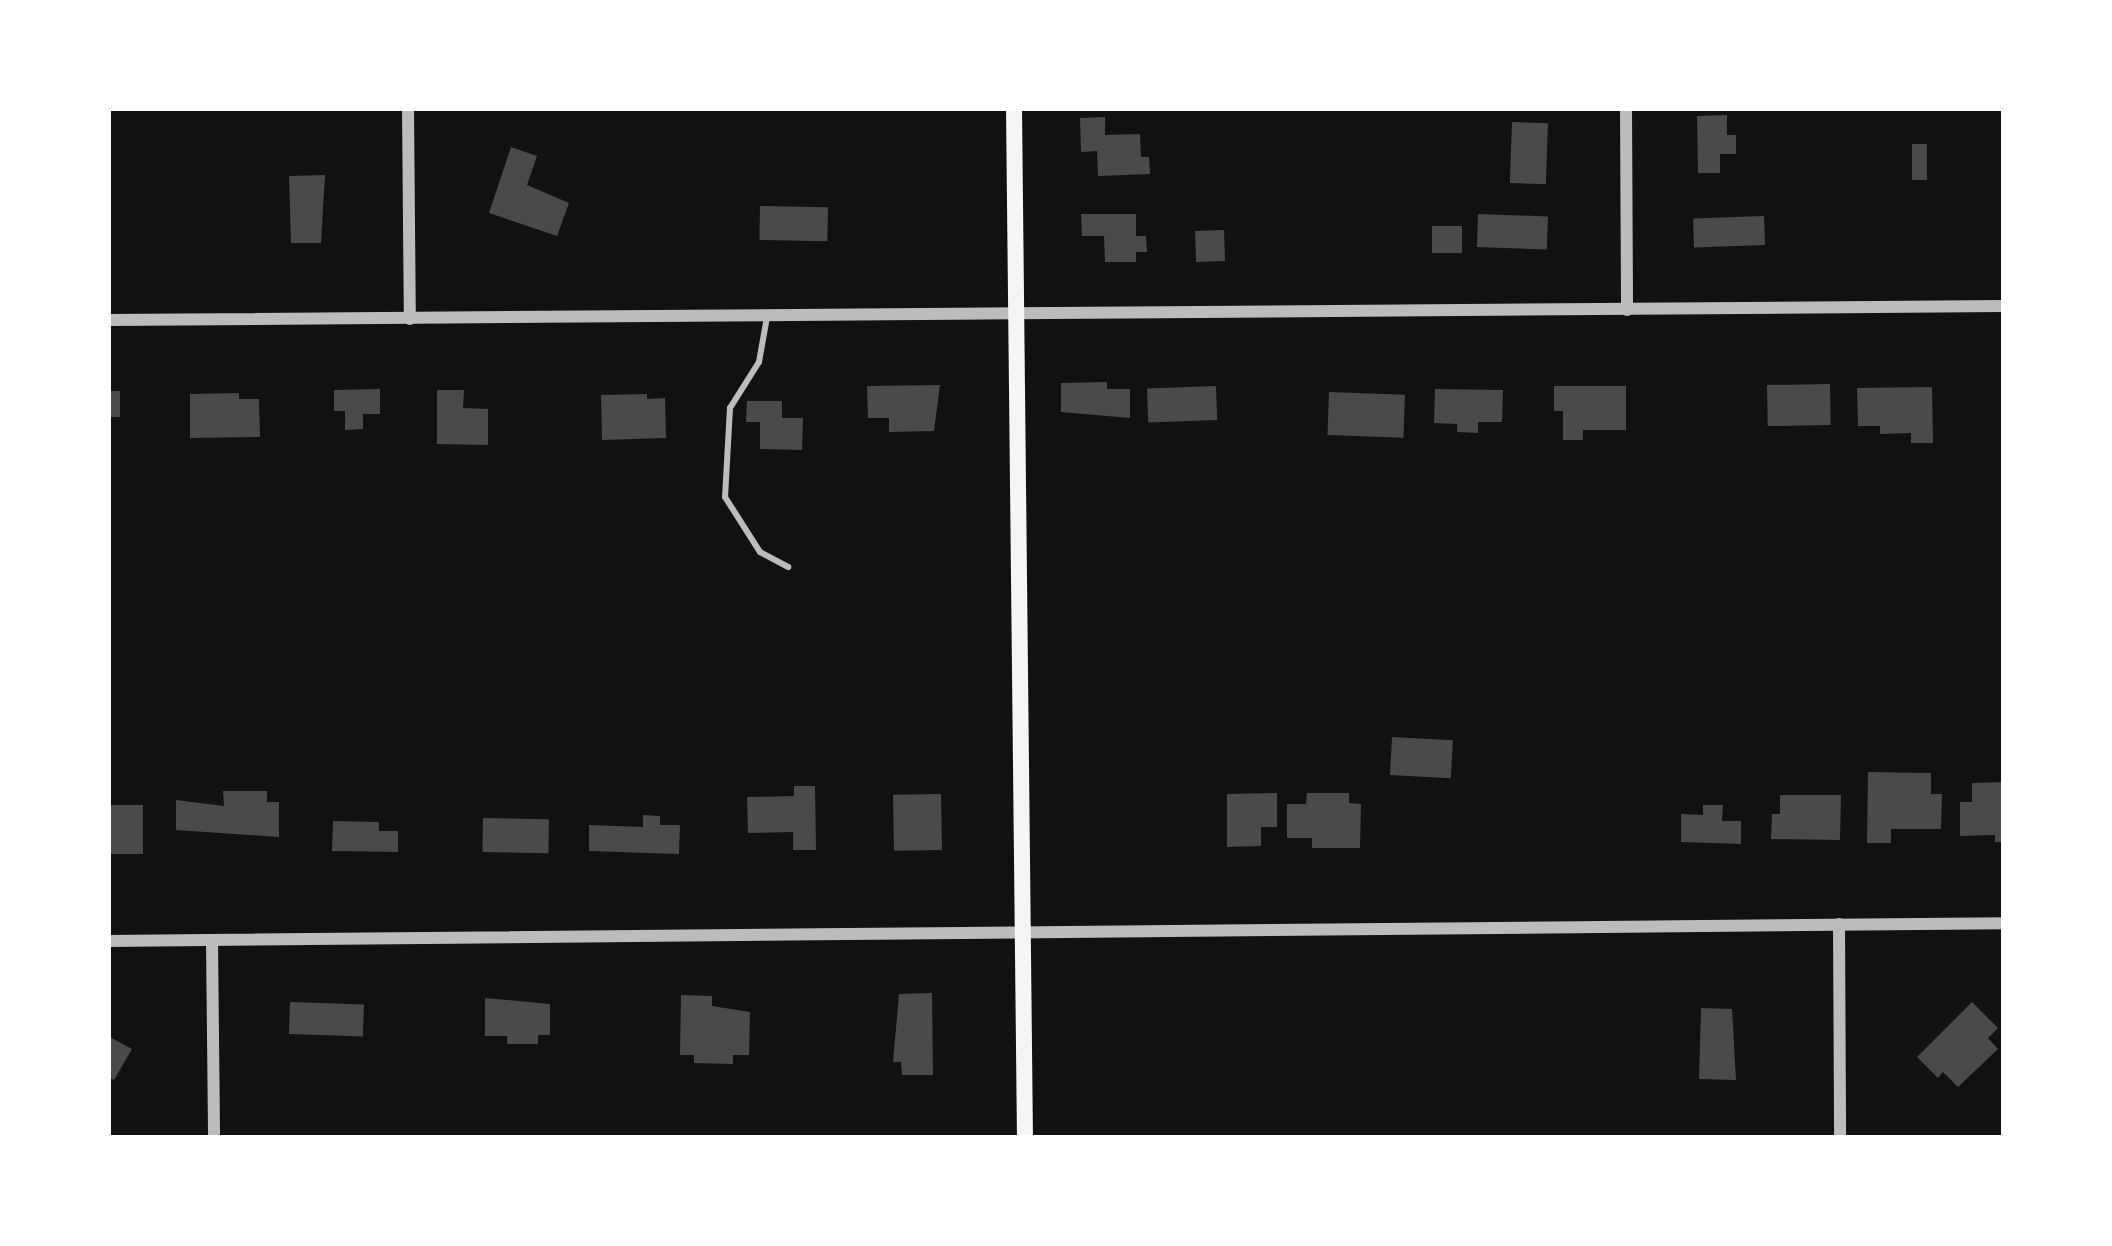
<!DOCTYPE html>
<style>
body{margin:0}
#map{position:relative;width:2112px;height:1246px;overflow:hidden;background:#111;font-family:"DM Sans",sans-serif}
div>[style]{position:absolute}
.building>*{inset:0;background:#4a4a4a;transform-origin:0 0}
.service>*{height:6px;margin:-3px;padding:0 3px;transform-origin:3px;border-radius:3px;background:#bcbcbc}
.minor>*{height:12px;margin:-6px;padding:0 6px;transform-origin:6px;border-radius:6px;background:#bcbcbc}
.secondary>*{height:16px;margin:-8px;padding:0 8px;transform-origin:8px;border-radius:8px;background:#f5f5f5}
span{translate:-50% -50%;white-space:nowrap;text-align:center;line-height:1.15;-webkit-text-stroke:9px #fff;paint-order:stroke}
.frame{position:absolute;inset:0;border:111px solid #fff;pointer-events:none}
</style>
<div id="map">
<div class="building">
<div style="clip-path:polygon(1727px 115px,1727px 135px,1736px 135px,1736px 154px,1720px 154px,1720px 173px,1698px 173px,1697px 116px)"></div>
<div style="clip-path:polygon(1105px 117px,1105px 135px,1140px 134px,1141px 157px,1149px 157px,1150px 174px,1098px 176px,1097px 151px,1081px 152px,1080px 118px)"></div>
<div style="left:1512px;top:122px;width:36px;height:61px;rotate:2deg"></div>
<div style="left:1912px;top:144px;width:15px;height:36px"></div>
<div style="clip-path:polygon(511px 147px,537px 156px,527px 185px,569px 203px,557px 236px,489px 213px)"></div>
<div style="clip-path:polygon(325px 175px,321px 243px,291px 243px,289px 176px)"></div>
<div style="left:760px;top:206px;width:68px;height:34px;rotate:1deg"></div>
<div style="clip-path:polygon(1081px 214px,1136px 214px,1136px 236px,1146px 236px,1147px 252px,1136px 252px,1136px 262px,1105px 262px,1104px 236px,1082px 236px)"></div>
<div style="left:1478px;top:214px;width:70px;height:33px;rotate:2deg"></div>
<div style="left:1764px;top:216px;width:29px;height:71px;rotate:88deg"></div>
<div style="left:1432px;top:226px;width:30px;height:27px"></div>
<div style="left:1224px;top:230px;width:31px;height:29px;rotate:88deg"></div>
<div style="clip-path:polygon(1107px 382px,1107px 389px,1130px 389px,1130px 418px,1061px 412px,1061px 383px)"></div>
<div style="left:1830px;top:384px;width:41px;height:63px;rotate:89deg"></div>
<div style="clip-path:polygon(940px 385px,934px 431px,889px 432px,889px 418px,868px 418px,867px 386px)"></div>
<div style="left:1216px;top:386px;width:34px;height:69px;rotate:88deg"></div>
<div style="clip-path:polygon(1554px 386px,1626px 386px,1626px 430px,1583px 430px,1583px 440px,1563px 440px,1563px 411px,1554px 411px)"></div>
<div style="clip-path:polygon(1932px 387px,1933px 443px,1911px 443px,1911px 433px,1880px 434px,1880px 426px,1858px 426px,1857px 388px)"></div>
<div style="clip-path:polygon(380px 389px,380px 414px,363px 414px,363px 429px,345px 430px,345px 411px,334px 411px,334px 390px)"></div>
<div style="clip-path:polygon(1435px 389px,1503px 390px,1502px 422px,1478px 422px,1478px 433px,1457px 432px,1457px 424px,1434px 423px)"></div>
<div style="clip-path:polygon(437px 390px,464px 390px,463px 408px,488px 409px,488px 445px,437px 444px)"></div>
<div style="left:108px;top:391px;width:12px;height:26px"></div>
<div style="left:1329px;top:392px;width:76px;height:43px;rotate:2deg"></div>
<div style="clip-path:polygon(239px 393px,239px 399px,259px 399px,260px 437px,190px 438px,190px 394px)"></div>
<div style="clip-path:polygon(647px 394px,647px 399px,665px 398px,666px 438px,602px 440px,601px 395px)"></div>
<div style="clip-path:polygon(747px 401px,782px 401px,782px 418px,803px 418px,802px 450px,760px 449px,760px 422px,746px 422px)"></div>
<div style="left:1392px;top:737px;width:61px;height:38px;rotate:3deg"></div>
<div style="clip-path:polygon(1868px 772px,1931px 773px,1931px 794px,1942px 794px,1941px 829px,1891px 829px,1891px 843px,1867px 843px)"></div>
<div style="clip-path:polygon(2004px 782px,2004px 842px,1995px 842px,1995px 835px,1960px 836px,1960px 802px,1972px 802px,1972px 783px)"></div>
<div style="clip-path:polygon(794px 786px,815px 786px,816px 850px,793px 850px,793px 832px,748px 833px,747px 797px,794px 796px)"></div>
<div style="clip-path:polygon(223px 791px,267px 791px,267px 802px,279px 802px,279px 837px,176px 830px,176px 800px,224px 806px)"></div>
<div style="clip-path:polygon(1277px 793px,1277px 827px,1261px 827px,1261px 846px,1227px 847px,1227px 794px)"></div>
<div style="clip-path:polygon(1307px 793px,1349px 793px,1349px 803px,1361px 804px,1360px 848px,1312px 848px,1312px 838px,1287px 838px,1287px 804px,1306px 804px)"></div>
<div style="left:941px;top:794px;width:56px;height:48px;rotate:89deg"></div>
<div style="clip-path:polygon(1780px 795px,1841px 795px,1840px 840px,1771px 839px,1772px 814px,1780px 814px)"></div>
<div style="left:108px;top:805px;width:35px;height:49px"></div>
<div style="clip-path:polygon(1703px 805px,1723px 805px,1722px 821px,1741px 821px,1741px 844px,1681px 842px,1681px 814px,1703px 815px)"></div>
<div style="clip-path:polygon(643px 815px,660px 816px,660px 825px,680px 825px,679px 854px,589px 851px,589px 825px,643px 827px)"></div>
<div style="left:483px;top:818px;width:66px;height:34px;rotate:1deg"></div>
<div style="clip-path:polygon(333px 821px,379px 822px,379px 831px,398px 831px,398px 852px,332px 851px)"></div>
<div style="clip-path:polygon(932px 993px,933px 1075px,902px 1075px,901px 1062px,893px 1062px,899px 994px)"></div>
<div style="clip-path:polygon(681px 995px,712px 996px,712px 1006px,750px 1012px,749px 1055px,733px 1055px,733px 1064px,694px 1063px,694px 1055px,680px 1055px)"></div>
<div style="clip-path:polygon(485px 998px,550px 1004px,550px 1035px,538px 1035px,538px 1044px,507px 1044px,507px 1036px,485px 1036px)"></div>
<div style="left:290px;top:1002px;width:74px;height:32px;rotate:2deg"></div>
<div style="clip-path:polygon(1972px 1002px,1998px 1028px,1988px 1038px,1998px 1049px,1958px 1087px,1943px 1072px,1938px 1078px,1917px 1057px)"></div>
<div style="clip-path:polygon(1701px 1008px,1732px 1009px,1736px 1080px,1699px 1079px)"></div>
<div style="clip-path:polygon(108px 1036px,132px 1049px,114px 1080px,108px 1077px)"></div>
</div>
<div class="service">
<div style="left:767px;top:317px;width:46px;rotate:100.1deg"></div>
<div style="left:759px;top:362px;width:54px;rotate:122.2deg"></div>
<div style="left:730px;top:408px;width:89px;rotate:93.2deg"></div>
<div style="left:725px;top:497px;width:65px;rotate:57.5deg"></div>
<div style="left:760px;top:552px;width:32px;rotate:28deg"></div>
</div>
<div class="minor">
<div style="left:408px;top:108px;width:211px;rotate:89.5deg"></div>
<div style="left:1626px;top:108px;width:202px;rotate:89.7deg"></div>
<div style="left:108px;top:320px;width:1896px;rotate:-0.42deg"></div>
<div style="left:1839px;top:924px;width:214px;rotate:89.7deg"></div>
<div style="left:212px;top:940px;width:198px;rotate:89.4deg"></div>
<div style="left:108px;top:941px;width:1896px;rotate:-0.54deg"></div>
</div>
<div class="secondary">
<div style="left:1014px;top:108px;width:1030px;rotate:89.39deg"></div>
</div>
<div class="frame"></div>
</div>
